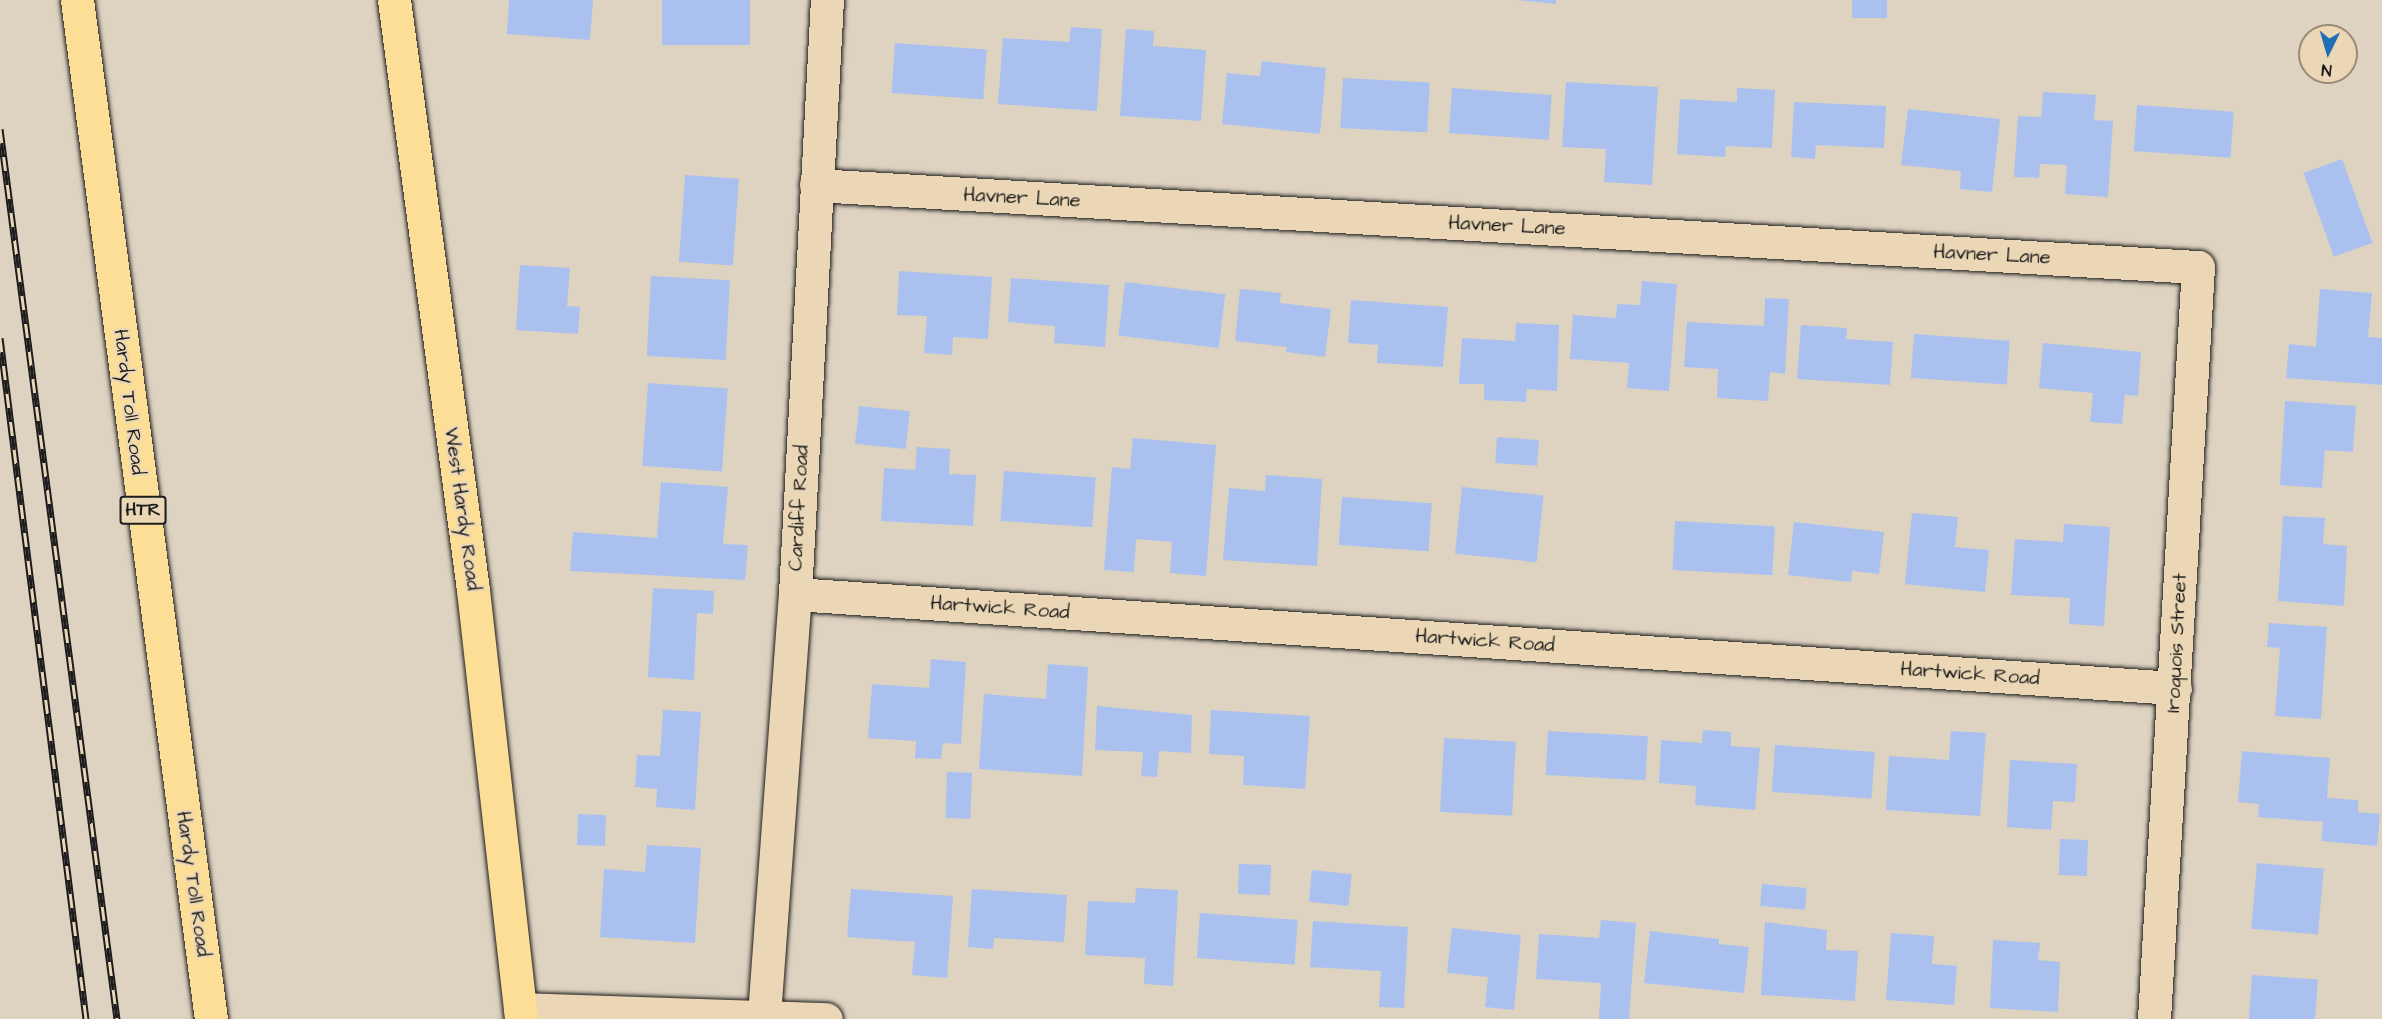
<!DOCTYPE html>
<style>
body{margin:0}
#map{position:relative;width:2382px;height:1019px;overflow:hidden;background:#ded3c1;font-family:"Architects Daughter",sans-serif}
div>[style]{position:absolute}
.building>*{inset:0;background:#aac1ef;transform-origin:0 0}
.roads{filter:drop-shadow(0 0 2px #1c1c1c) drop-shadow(0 0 2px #1c1c1c)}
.minor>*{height:33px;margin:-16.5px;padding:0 16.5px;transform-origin:16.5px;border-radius:16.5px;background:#ebd7b5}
.major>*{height:33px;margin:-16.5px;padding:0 16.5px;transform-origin:16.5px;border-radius:16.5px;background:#fcde96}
.highway>*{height:33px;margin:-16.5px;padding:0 16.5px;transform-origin:16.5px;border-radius:16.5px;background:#fcde96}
.rail>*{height:7px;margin-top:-3.5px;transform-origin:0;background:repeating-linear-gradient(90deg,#ebd7b5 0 14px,#1c1c1c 0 28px);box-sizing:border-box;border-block:2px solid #1c1c1c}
span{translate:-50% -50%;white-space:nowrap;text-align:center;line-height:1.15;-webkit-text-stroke:4.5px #ebd7b5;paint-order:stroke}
.shield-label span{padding:2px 4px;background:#ebd7b5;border:2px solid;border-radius:4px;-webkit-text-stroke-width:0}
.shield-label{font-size:18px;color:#1c1c1c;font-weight:700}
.street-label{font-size:20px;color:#1c1c1c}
.north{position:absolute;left:2298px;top:24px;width:60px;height:60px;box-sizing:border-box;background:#ebd7b5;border:2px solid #988c78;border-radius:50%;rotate:185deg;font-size:16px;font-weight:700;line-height:24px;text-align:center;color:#1c1c1c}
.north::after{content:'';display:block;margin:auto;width:21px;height:27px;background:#1f6fb2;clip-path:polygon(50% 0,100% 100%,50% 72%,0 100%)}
</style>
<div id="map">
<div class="building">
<div style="clip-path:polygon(509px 0,593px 0,590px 40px,507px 34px)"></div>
<div style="left:662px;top:0;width:88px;height:45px"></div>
<div style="clip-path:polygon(1517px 0,1556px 0,1556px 4px)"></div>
<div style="left:1852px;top:0;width:35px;height:18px"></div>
<div style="clip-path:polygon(1071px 27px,1102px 29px,1097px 111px,998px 104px,1003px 38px,1069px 42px)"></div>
<div style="clip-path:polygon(1126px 29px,1154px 31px,1153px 46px,1206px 50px,1201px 121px,1120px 116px)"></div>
<div style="left:895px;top:43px;width:92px;height:50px;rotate:4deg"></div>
<div style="clip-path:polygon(1262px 61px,1326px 68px,1320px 134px,1222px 124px,1227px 73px,1260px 76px)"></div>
<div style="left:1343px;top:78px;width:87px;height:50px;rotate:3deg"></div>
<div style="clip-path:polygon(1566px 82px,1658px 87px,1652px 185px,1604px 182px,1606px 149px,1562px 147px)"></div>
<div style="left:1452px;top:88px;width:100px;height:45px;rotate:4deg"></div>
<div style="clip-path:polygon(1737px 88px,1775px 90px,1772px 148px,1726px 146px,1725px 157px,1677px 154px,1680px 99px,1737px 102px)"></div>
<div style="clip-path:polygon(2043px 92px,2096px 95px,2094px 120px,2113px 121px,2108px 197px,2065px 194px,2067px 165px,2040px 164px,2039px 178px,2014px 177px,2018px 116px,2041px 117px)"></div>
<div style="clip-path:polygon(1794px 102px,1886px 106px,1884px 148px,1816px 145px,1815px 159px,1791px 157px)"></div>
<div style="left:2137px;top:105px;width:97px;height:46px;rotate:4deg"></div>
<div style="clip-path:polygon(1908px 109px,2000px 119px,1992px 192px,1960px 189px,1961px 171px,1901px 165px)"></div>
<div style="left:2342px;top:159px;width:89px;height:41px;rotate:70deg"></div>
<div style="left:685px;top:175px;width:54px;height:87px;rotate:4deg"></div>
<div style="clip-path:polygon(520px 265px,570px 268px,567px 306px,580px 307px,578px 334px,516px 330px)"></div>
<div style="clip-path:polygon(899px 271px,992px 277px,988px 339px,953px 337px,952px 355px,924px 353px,927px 316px,897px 315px)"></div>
<div style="left:651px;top:276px;width:79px;height:80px;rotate:3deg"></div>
<div style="clip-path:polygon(1011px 278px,1109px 285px,1105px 347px,1054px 343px,1055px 326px,1008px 322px)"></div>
<div style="clip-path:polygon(1642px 281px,1677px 284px,1669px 391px,1627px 388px,1629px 363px,1570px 359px,1573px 315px,1616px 318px,1617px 304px,1640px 305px)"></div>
<div style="left:1125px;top:282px;width:101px;height:54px;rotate:7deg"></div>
<div style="clip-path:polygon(1240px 289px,1281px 293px,1280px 303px,1331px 309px,1325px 357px,1286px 352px,1287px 347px,1235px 341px)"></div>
<div style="clip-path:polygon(2320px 289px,2372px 293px,2368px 337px,2382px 338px,2382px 385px,2286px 378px,2289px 344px,2316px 347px)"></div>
<div style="clip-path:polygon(1765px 298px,1789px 299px,1785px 374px,1770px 372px,1768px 401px,1717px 398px,1718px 369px,1684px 367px,1687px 322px,1764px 326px)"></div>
<div style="clip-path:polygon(1351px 300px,1448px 307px,1443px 367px,1377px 363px,1378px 345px,1348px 343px)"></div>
<div style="clip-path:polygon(1516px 323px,1559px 325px,1557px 391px,1527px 389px,1526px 402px,1484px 400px,1484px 384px,1459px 384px,1462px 338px,1515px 341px)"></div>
<div style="clip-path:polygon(1801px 325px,1847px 328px,1846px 339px,1893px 342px,1890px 385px,1797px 379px)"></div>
<div style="left:1914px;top:334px;width:96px;height:44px;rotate:4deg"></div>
<div style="clip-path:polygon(2043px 343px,2141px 352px,2138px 396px,2125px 395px,2122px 424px,2090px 422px,2093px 393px,2039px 388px)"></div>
<div style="left:648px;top:383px;width:80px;height:83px;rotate:4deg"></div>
<div style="clip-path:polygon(2285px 401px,2356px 406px,2353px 452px,2325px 450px,2322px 488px,2280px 485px)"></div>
<div style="left:859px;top:406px;width:51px;height:38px;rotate:6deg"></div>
<div style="left:1497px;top:437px;width:42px;height:26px;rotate:4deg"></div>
<div style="clip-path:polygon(1133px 438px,1216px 445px,1206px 576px,1170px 573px,1172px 542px,1136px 539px,1134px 572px,1104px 570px,1112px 467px,1130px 469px)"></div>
<div style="clip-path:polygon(917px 447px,950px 449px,949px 474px,976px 475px,973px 526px,881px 521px,884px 468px,915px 470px)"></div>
<div style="left:1004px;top:471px;width:92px;height:50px;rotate:4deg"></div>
<div style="clip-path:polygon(1266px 475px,1322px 479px,1317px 566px,1223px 560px,1229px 488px,1265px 491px)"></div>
<div style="clip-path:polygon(661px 482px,728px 487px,723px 544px,748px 545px,745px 580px,570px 571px,573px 532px,657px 538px)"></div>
<div style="left:1462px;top:487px;width:82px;height:67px;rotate:6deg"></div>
<div style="left:1342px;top:497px;width:90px;height:48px;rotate:4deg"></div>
<div style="clip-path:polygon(1912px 513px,1958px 517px,1955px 547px,1989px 550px,1985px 592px,1905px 584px)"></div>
<div style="clip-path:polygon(2283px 516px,2325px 518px,2323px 544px,2347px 546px,2344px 606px,2278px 601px)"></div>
<div style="left:1675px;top:521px;width:100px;height:49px;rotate:3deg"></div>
<div style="clip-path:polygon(1794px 522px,1884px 532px,1879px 574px,1852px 571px,1851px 582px,1788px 575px)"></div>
<div style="clip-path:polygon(2064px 524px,2110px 527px,2104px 626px,2069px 624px,2070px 598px,2011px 595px,2015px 539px,2063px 542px)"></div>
<div style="clip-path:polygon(653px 588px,714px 591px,713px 614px,697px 613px,694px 680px,648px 677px)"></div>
<div style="clip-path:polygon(2269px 623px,2327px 627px,2321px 719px,2275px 716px,2280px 648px,2267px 647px)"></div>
<div style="clip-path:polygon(931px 659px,966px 662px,961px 744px,943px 743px,941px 759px,915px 758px,916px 741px,868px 738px,872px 684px,929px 688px)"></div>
<div style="clip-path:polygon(1048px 664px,1088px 667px,1082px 776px,979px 769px,984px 694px,1046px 699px)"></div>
<div style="clip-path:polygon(1097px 706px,1192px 715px,1191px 753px,1159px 751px,1157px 777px,1141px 776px,1143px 752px,1095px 750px)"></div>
<div style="clip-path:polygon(663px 710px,701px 712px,695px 810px,656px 807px,657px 789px,635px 787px,637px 755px,660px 756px)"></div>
<div style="clip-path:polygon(1211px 710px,1310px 716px,1305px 789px,1243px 785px,1244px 756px,1209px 754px)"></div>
<div style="clip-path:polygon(1703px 730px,1731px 732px,1731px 746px,1760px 748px,1755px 810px,1695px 805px,1696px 786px,1659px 783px,1661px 740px,1702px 743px)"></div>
<div style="left:1548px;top:731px;width:100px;height:44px;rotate:3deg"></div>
<div style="clip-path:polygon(1951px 731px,1986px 733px,1980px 816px,1886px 810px,1889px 756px,1949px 760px)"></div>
<div style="left:1444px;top:738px;width:72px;height:74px;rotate:3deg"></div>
<div style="left:1775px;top:745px;width:100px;height:47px;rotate:4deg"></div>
<div style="clip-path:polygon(2242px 751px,2330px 758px,2327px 798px,2358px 800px,2358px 812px,2380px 814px,2377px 846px,2321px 841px,2323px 822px,2258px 817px,2259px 804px,2238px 802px)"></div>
<div style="clip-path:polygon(2010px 760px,2077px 764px,2075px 802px,2053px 801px,2051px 830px,2007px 827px)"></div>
<div style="left:947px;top:772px;width:25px;height:46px;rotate:2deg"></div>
<div style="left:578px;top:814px;width:28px;height:31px;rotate:2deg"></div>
<div style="left:2060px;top:839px;width:28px;height:36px;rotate:2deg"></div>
<div style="clip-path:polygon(647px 845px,701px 848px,695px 943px,600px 937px,604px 869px,645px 872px)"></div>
<div style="left:2257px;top:863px;width:67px;height:66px;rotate:5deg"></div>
<div style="left:1239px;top:864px;width:32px;height:30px;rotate:2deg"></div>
<div style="left:1312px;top:870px;width:40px;height:32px;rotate:6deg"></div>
<div style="left:1762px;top:884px;width:45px;height:22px;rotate:5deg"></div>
<div style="clip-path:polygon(1136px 888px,1178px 890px,1173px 986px,1144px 984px,1145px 958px,1085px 955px,1088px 901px,1135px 903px)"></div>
<div style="clip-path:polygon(851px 889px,953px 896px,947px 978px,912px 975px,915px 942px,847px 937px)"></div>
<div style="clip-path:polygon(972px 889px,1067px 895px,1064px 942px,994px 938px,993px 949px,968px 947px)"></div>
<div style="left:1200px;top:913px;width:98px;height:45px;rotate:4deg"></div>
<div style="clip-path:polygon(1601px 920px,1636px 923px,1629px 1019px,1599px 1019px,1601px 983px,1536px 979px,1539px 934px,1599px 938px)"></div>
<div style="clip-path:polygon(1313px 921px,1408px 927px,1404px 1008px,1379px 1007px,1381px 971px,1310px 967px)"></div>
<div style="clip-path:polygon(1765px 922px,1827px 930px,1826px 950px,1858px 951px,1855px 1001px,1761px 995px)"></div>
<div style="clip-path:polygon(1452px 928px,1521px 935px,1514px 1010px,1485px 1007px,1488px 977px,1447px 973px)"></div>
<div style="clip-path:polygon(1650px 931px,1719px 939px,1719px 944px,1749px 947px,1744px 993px,1644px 983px)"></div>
<div style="clip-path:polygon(1891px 933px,1934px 936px,1932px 964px,1957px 966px,1954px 1005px,1886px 1000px)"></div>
<div style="clip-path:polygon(1993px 940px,2040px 943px,2038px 960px,2060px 962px,2058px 1012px,1990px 1008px)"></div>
<div style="left:2252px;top:975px;width:66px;height:44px;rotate:4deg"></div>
</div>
<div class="roads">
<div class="minor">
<div style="left:816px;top:185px;width:1384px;rotate:3.4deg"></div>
<div style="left:2198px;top:267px;width:753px;rotate:93.35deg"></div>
<div style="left:795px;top:594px;width:1383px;rotate:3.9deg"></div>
<div style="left:520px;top:1009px;width:306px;rotate:1.9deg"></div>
<div style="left:764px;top:1015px;width:422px;rotate:-85.8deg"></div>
<div style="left:795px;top:594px;width:595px;rotate:-86.92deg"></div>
</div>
<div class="major">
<div style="left:394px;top:0;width:595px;rotate:82.37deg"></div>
<div style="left:473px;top:590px;width:432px;rotate:83.6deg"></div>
</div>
<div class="highway">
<div style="left:77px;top:0;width:1028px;rotate:82.51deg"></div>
</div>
</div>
<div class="rail">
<div style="left:0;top:129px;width:898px;rotate:82.51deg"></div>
<div style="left:0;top:338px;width:686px;rotate:82.8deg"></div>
</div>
<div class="shield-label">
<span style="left:143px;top:510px">HTR</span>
</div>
<div class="street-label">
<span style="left:1022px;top:198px;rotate:3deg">Havner Lane</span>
<span style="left:1507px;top:226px;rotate:3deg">Havner Lane</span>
<span style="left:1992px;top:255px;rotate:3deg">Havner Lane</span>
<span style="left:129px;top:402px;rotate:83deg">Hardy Toll Road</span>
<span style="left:799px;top:508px;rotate:-87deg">Cardiff Road</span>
<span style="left:462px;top:509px;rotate:82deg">West Hardy Road</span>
<span style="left:1000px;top:608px;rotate:4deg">Hartwick Road</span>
<span style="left:1485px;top:641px;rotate:4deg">Hartwick Road</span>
<span style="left:2177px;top:643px;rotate:-87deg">Iroquois Street</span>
<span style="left:1970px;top:674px;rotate:4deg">Hartwick Road</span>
<span style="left:193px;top:884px;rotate:82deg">Hardy Toll Road</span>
</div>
<div class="north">N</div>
</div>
